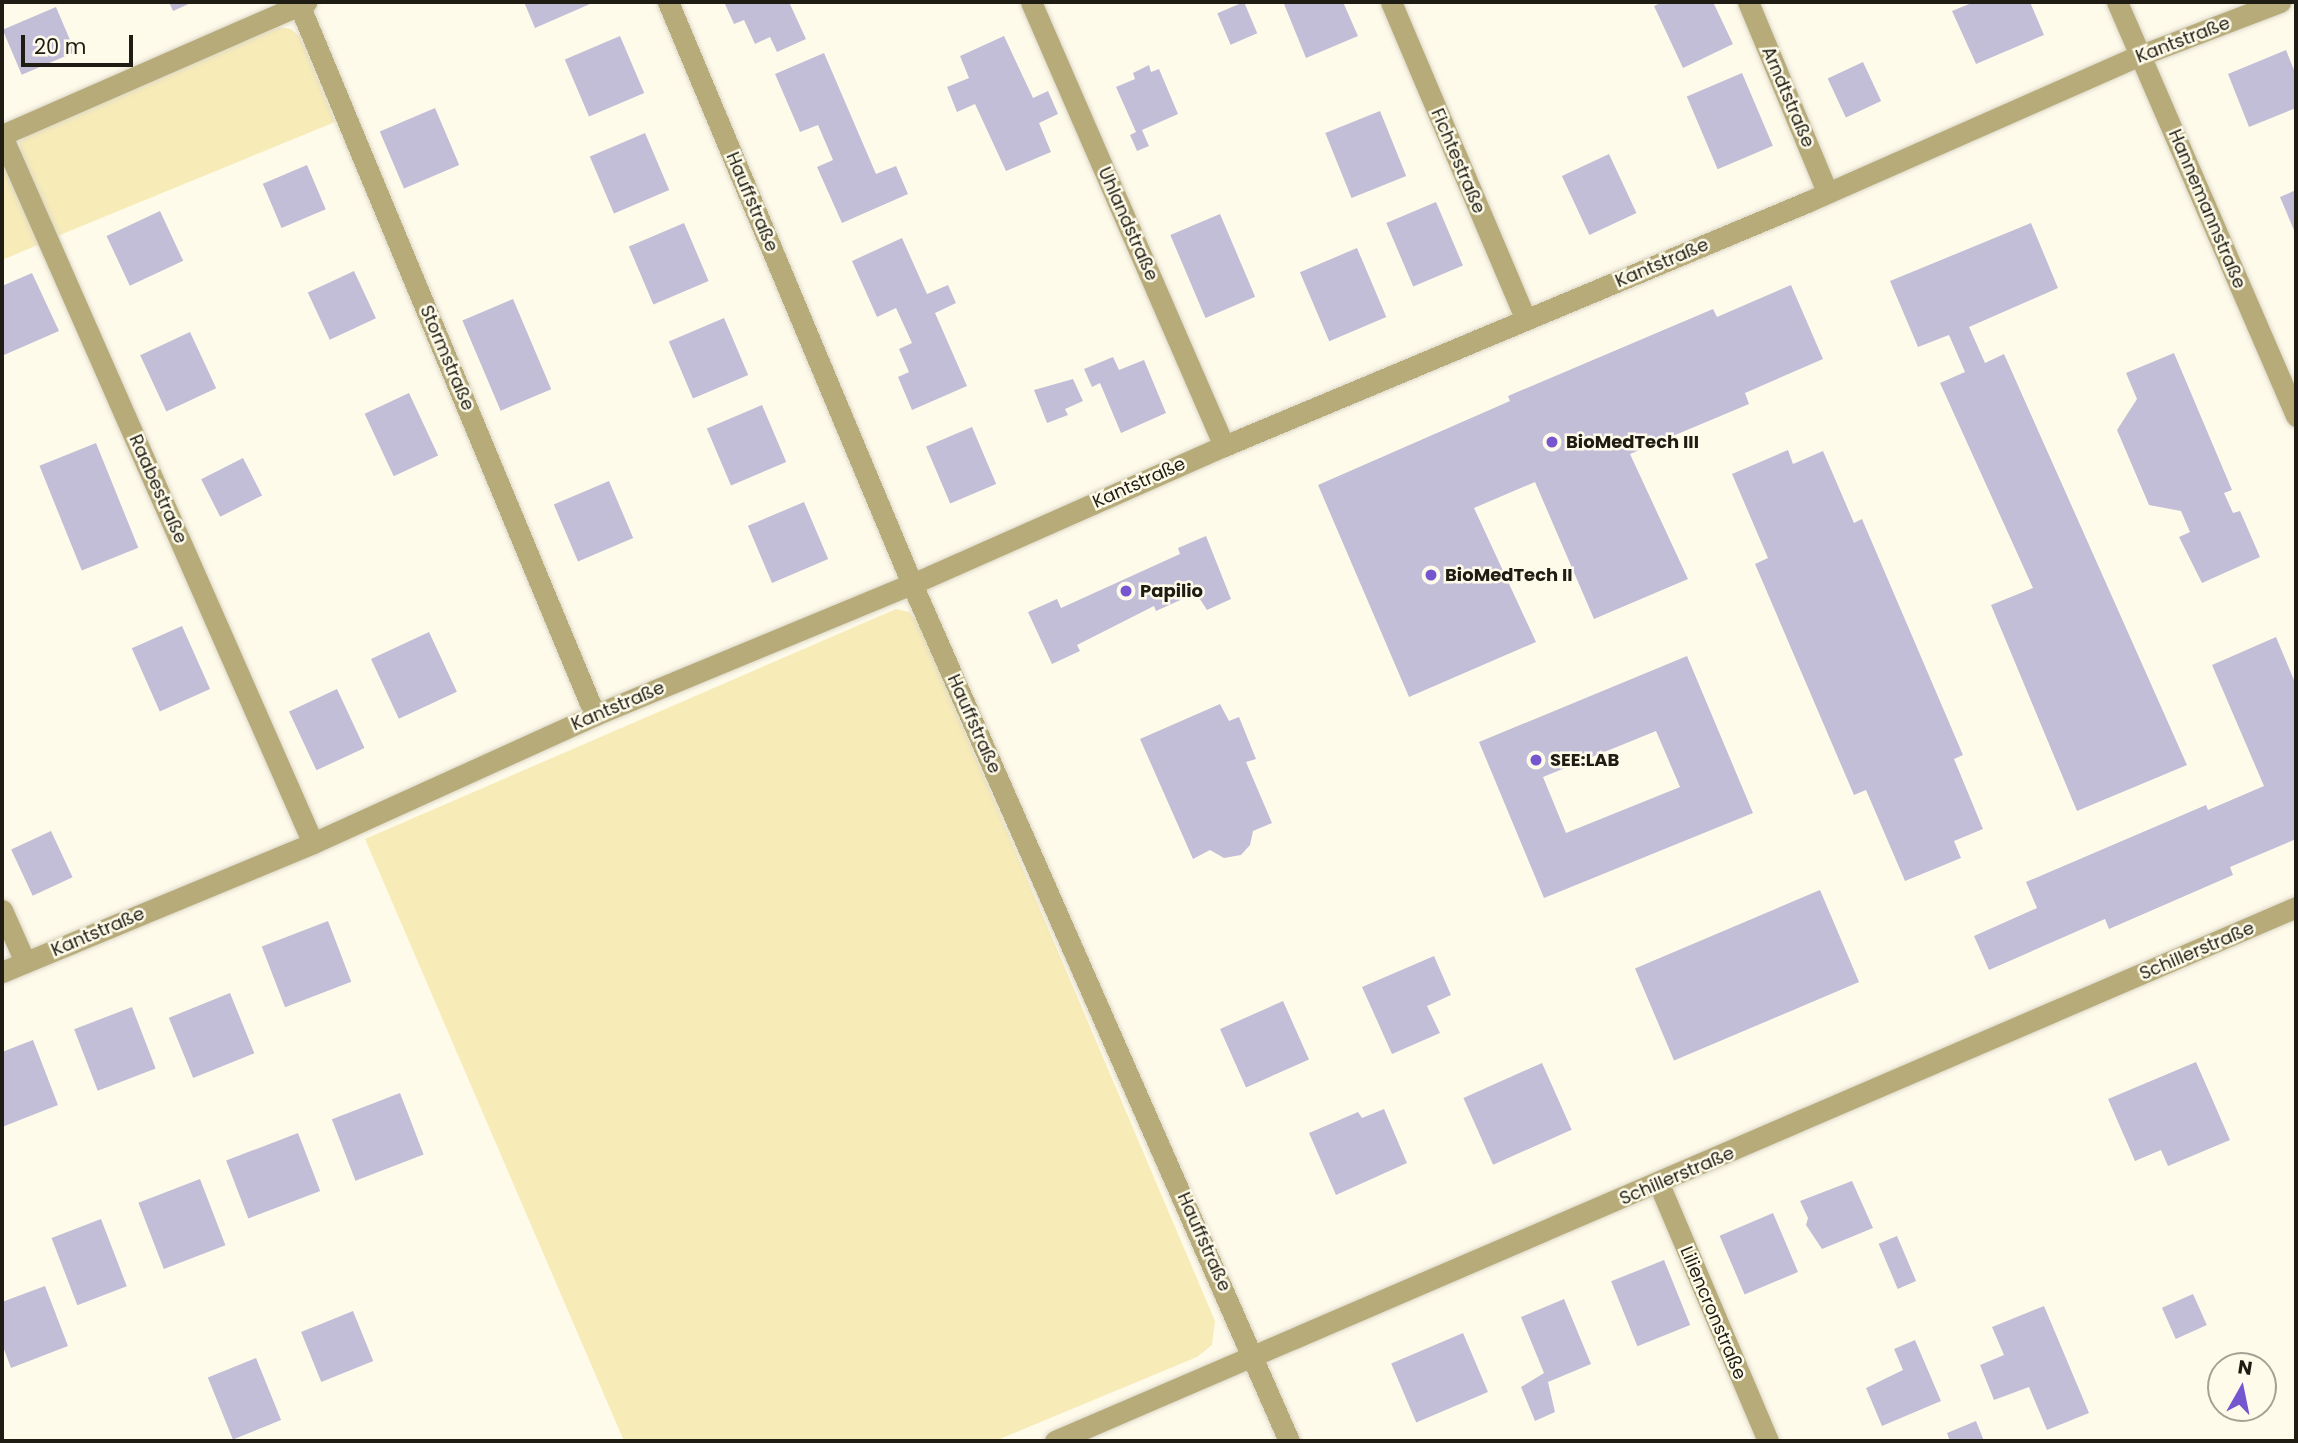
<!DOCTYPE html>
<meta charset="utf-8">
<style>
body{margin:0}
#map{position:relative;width:2298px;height:1443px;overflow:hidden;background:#fffbeb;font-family:Poppins,sans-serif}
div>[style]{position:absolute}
.green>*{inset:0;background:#f7ebb8}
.building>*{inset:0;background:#c2bed8;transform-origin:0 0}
.roads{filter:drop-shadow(0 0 2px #dbd7c8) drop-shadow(0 0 2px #dbd7c8)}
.minor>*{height:21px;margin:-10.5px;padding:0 10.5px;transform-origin:10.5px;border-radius:10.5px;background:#b7ab79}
.dots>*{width:19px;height:19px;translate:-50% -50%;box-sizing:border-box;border:4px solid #fffbeb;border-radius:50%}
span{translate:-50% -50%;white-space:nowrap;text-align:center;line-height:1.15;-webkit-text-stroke:5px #fffbeb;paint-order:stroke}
.street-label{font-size:18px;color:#1f1d13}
.poi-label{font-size:18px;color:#1f1d13;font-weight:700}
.left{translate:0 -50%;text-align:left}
.frame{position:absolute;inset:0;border:4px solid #1f1d13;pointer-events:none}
.north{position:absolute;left:2207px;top:1352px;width:70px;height:70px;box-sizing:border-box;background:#fffbeb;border:2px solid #a5a295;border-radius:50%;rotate:9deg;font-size:19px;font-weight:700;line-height:28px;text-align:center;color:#1f1d13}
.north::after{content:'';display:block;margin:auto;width:24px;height:32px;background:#7656cf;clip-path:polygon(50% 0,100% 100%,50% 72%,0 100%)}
.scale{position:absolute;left:21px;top:35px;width:112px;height:32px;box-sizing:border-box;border:4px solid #1f1d13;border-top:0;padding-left:9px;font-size:21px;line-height:24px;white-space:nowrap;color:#1f1d13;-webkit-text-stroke:5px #fffbeb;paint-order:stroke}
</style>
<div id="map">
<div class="green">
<div style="clip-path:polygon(278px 27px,291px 29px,300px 37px,335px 122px,55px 237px,20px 156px,20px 142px,29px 134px)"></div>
<div style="clip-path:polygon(2px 163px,40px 244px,2px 260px)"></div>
<div style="clip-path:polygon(896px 609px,909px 612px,918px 622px,1215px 1321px,1212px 1345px,1197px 1357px,995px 1441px,624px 1441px,365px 839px)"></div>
</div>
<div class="building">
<div style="clip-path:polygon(169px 2px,193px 2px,173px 11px)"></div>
<div style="clip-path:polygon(524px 2px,589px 2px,590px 4px,535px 28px)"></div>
<div style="clip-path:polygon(724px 2px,789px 2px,806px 39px,777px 52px,770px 37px,755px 44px,744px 20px,734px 24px)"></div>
<div style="left:1244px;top:2px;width:34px;height:29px;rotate:67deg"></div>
<div style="clip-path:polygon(1290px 2px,1343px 2px,1358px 36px,1306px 58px,1284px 4px)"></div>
<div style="clip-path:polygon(1663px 2px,1713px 2px,1733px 44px,1683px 68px,1654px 6px)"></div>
<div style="clip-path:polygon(1974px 2px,2030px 2px,2044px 35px,1976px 64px,1952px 11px)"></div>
<div style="left:56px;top:7px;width:49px;height:58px;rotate:67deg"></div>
<div style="left:620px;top:36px;width:62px;height:60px;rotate:67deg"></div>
<div style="clip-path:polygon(1004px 36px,1033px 98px,1048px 91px,1058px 114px,1039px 123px,1051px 152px,1006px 171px,975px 104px,957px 112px,947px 87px,969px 78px,960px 56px)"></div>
<div style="clip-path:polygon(2286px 50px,2296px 75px,2296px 108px,2249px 127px,2228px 74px)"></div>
<div style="clip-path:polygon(824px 53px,876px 174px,896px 166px,908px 194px,842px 223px,817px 167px,833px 160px,818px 125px,800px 132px,775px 74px)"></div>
<div style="left:1863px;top:62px;width:43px;height:39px;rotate:65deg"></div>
<div style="clip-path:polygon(1149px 65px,1151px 72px,1159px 69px,1178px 114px,1142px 130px,1149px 146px,1137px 151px,1130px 135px,1136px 132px,1116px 87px,1135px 79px,1133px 73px)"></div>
<div style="left:1742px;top:73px;width:79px;height:60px;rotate:67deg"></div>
<div style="left:435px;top:108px;width:62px;height:60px;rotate:67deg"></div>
<div style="left:1380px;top:111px;width:70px;height:59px;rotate:68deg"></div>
<div style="left:645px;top:133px;width:62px;height:60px;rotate:67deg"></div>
<div style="left:1609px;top:154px;width:65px;height:52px;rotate:65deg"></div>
<div style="left:307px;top:165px;width:48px;height:48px;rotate:67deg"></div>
<div style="clip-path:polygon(2296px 190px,2296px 235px,2280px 197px)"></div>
<div style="left:1436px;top:202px;width:69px;height:54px;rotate:67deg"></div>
<div style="left:160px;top:211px;width:55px;height:59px;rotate:65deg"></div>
<div style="left:1220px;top:214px;width:90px;height:54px;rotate:67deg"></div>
<div style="left:684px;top:223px;width:63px;height:60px;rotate:67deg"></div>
<div style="clip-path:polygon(2031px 223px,2058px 288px,1969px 327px,1985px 363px,2004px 354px,2187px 765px,2077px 811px,1991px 605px,2033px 588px,1940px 383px,1965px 372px,1949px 335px,1918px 347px,1890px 281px)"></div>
<div style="clip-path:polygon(902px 238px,927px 294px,948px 285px,956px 303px,935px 313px,967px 386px,912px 410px,898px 377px,909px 372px,899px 349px,912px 343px,896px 308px,877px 317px,852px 261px)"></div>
<div style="left:1357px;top:248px;width:75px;height:62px;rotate:67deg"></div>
<div style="left:354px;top:271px;width:52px;height:51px;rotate:65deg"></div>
<div style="clip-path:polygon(32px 273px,59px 331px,4px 355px,2px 286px)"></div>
<div style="clip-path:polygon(1791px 285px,1823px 359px,1745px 393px,1749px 404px,1630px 454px,1688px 579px,1594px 619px,1535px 482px,1474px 508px,1536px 642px,1409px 697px,1318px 485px,1510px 401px,1508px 396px,1713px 309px,1717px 317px)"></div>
<div style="left:513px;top:299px;width:98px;height:55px;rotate:67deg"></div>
<div style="left:724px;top:318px;width:62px;height:60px;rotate:67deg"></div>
<div style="left:190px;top:332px;width:62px;height:55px;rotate:65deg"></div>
<div style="clip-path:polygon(2174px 353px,2232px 490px,2224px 493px,2233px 513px,2240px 511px,2260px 557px,2202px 583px,2179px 537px,2190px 532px,2181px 511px,2149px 505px,2117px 430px,2137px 399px,2126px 373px)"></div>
<div style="clip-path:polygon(1113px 357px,1119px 370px,1144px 360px,1166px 413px,1121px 433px,1100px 383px,1092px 387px,1084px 369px)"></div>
<div style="clip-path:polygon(1073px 379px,1083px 401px,1065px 409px,1068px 415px,1047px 423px,1034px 390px)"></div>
<div style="left:409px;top:393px;width:69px;height:49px;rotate:65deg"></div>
<div style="left:762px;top:405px;width:62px;height:60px;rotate:67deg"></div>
<div style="left:972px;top:427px;width:62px;height:50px;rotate:67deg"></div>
<div style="left:96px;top:443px;width:113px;height:61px;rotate:68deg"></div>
<div style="clip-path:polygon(1788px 450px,1793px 464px,1823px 451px,1854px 523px,1862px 519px,1963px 755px,1954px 759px,1983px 829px,1954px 841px,1961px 858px,1905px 881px,1866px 790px,1854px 795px,1755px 564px,1768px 558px,1732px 474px)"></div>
<div style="left:243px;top:458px;width:42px;height:47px;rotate:63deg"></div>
<div style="left:609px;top:481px;width:62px;height:60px;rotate:67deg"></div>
<div style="left:804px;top:502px;width:62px;height:61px;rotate:67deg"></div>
<div style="clip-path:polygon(1206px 536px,1231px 599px,1207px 610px,1196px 593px,1156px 611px,1154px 606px,1077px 645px,1080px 651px,1052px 664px,1028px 612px,1057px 599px,1061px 608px,1180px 554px,1178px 548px)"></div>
<div style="left:182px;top:626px;width:69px;height:55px;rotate:66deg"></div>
<div style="left:429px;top:632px;width:66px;height:64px;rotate:65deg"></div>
<div style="clip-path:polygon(2276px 637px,2296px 685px,2296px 839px,2230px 867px,2233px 875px,2109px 929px,2105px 919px,1989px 970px,1974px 936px,2037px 908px,2026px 882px,2206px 805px,2208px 810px,2264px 786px,2212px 665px)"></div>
<div style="clip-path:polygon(evenodd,1687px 656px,1753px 813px,1544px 898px,1479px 742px,1687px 656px,1656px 731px,1680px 787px,1566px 833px,1543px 777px,1656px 731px)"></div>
<div style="left:337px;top:689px;width:65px;height:53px;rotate:65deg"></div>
<div style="clip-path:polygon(1220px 704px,1229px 721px,1239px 717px,1256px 759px,1246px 762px,1272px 823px,1253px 831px,1250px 845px,1241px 855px,1224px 858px,1210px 850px,1193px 859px,1140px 739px)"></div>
<div style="left:51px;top:831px;width:51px;height:44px;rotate:65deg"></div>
<div style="left:1820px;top:890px;width:100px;height:201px;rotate:67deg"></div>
<div style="left:328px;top:921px;width:65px;height:71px;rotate:69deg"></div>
<div style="clip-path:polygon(1434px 956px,1451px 995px,1427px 1006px,1440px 1033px,1392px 1054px,1362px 987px)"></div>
<div style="left:230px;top:993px;width:65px;height:66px;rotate:68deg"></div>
<div style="left:1283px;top:1001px;width:64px;height:69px;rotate:66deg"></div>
<div style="left:132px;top:1007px;width:66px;height:62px;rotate:69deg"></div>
<div style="clip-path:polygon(33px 1040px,58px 1105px,2px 1127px,2px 1052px)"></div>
<div style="clip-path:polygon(2196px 1062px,2230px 1140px,2168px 1166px,2161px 1150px,2135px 1161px,2108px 1099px)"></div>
<div style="left:1542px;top:1063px;width:73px;height:86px;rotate:66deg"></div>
<div style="left:400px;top:1093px;width:66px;height:73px;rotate:69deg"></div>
<div style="clip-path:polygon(1384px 1109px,1407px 1163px,1336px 1195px,1309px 1133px,1358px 1112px,1362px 1118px)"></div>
<div style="left:298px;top:1133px;width:62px;height:77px;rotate:69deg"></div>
<div style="left:200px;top:1179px;width:71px;height:66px;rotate:69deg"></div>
<div style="clip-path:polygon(1852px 1181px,1873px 1228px,1822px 1249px,1806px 1225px,1808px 1218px,1800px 1201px)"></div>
<div style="left:1773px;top:1213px;width:64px;height:58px;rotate:67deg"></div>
<div style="left:101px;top:1219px;width:72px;height:53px;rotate:69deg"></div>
<div style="left:1897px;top:1236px;width:49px;height:20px;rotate:67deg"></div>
<div style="left:1664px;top:1260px;width:70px;height:57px;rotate:68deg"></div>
<div style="clip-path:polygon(45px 1286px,68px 1346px,11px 1368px,2px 1344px,2px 1302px)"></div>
<div style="left:2193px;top:1294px;width:34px;height:34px;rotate:66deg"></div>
<div style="clip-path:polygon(1564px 1299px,1591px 1364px,1548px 1382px,1555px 1412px,1535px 1421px,1521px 1387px,1544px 1373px,1521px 1317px)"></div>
<div style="clip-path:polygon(2044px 1306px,2089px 1413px,2047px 1430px,2029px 1387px,1994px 1400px,1980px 1365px,2004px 1355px,1992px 1327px)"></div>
<div style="left:353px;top:1311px;width:54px;height:56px;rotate:68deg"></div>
<div style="left:1463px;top:1333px;width:64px;height:78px;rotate:67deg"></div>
<div style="clip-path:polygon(1915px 1340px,1941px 1401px,1882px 1426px,1866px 1388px,1903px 1370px,1894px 1349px)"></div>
<div style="left:256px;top:1358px;width:67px;height:52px;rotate:68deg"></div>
<div style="clip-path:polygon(1976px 1421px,1984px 1441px,1950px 1441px,1947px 1433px)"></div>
</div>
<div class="roads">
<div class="minor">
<div style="left:298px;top:2px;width:772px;rotate:67.39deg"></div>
<div style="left:668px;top:2px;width:631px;rotate:67.25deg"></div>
<div style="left:912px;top:584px;width:936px;rotate:66.25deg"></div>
<div style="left:1031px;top:2px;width:484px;rotate:66.5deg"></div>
<div style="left:1391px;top:2px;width:345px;rotate:67deg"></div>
<div style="left:1748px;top:2px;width:206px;rotate:67.4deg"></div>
<div style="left:2117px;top:2px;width:451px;rotate:66.6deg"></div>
<div style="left:2px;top:135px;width:332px;rotate:-23.6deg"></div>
<div style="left:2px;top:136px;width:772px;rotate:66.26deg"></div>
<div style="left:2px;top:910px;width:57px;rotate:66.1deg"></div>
<div style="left:2px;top:972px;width:337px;rotate:-22.5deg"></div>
<div style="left:313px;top:843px;width:310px;rotate:-24.4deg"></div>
<div style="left:595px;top:715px;width:343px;rotate:-22.5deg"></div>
<div style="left:912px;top:584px;width:341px;rotate:-23.9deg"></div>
<div style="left:1224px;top:446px;width:632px;rotate:-22.71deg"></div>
<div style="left:1807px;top:202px;width:365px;rotate:-23.8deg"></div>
<div style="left:2141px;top:55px;width:149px;rotate:-20.9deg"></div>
<div style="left:1659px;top:1184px;width:279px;rotate:67deg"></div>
<div style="left:1055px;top:1441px;width:1351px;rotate:-23.28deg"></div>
</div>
</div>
<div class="dots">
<div style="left:1552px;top:442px;background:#7656cf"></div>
<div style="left:1431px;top:575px;background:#7656cf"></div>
<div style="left:1126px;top:591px;background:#7656cf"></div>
<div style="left:1536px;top:760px;background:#7656cf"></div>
</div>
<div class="street-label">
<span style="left:2183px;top:40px;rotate:-21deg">Kantstraße</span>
<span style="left:1788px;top:97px;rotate:67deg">Arndtstraße</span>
<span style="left:1458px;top:161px;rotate:67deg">Fichtestraße</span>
<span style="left:752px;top:202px;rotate:67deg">Hauffstraße</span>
<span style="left:2207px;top:209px;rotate:67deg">Hannemannstraße</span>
<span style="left:1128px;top:224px;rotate:66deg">Uhlandstraße</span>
<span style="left:1662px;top:263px;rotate:-23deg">Kantstraße</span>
<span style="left:447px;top:358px;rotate:67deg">Stormstraße</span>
<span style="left:1139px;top:483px;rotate:-24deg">Kantstraße</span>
<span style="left:158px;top:489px;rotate:66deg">Raabestraße</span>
<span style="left:618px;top:706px;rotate:-23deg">Kantstraße</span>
<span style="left:974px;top:724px;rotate:66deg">Hauffstraße</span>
<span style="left:98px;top:932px;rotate:-23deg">Kantstraße</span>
<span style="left:2197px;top:951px;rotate:-23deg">Schillerstraße</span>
<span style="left:1677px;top:1176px;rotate:-23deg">Schillerstraße</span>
<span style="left:1204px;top:1242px;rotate:66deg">Hauffstraße</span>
<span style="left:1713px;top:1313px;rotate:67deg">Liliencronstraße</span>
</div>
<div class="poi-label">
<span class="left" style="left:1566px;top:442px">BioMedTech III</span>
<span class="left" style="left:1445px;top:575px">BioMedTech II</span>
<span class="left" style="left:1140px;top:591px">Papilio</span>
<span class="left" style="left:1550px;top:760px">SEE:LAB</span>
</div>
<div class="frame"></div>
<div class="north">N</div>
<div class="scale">20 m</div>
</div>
